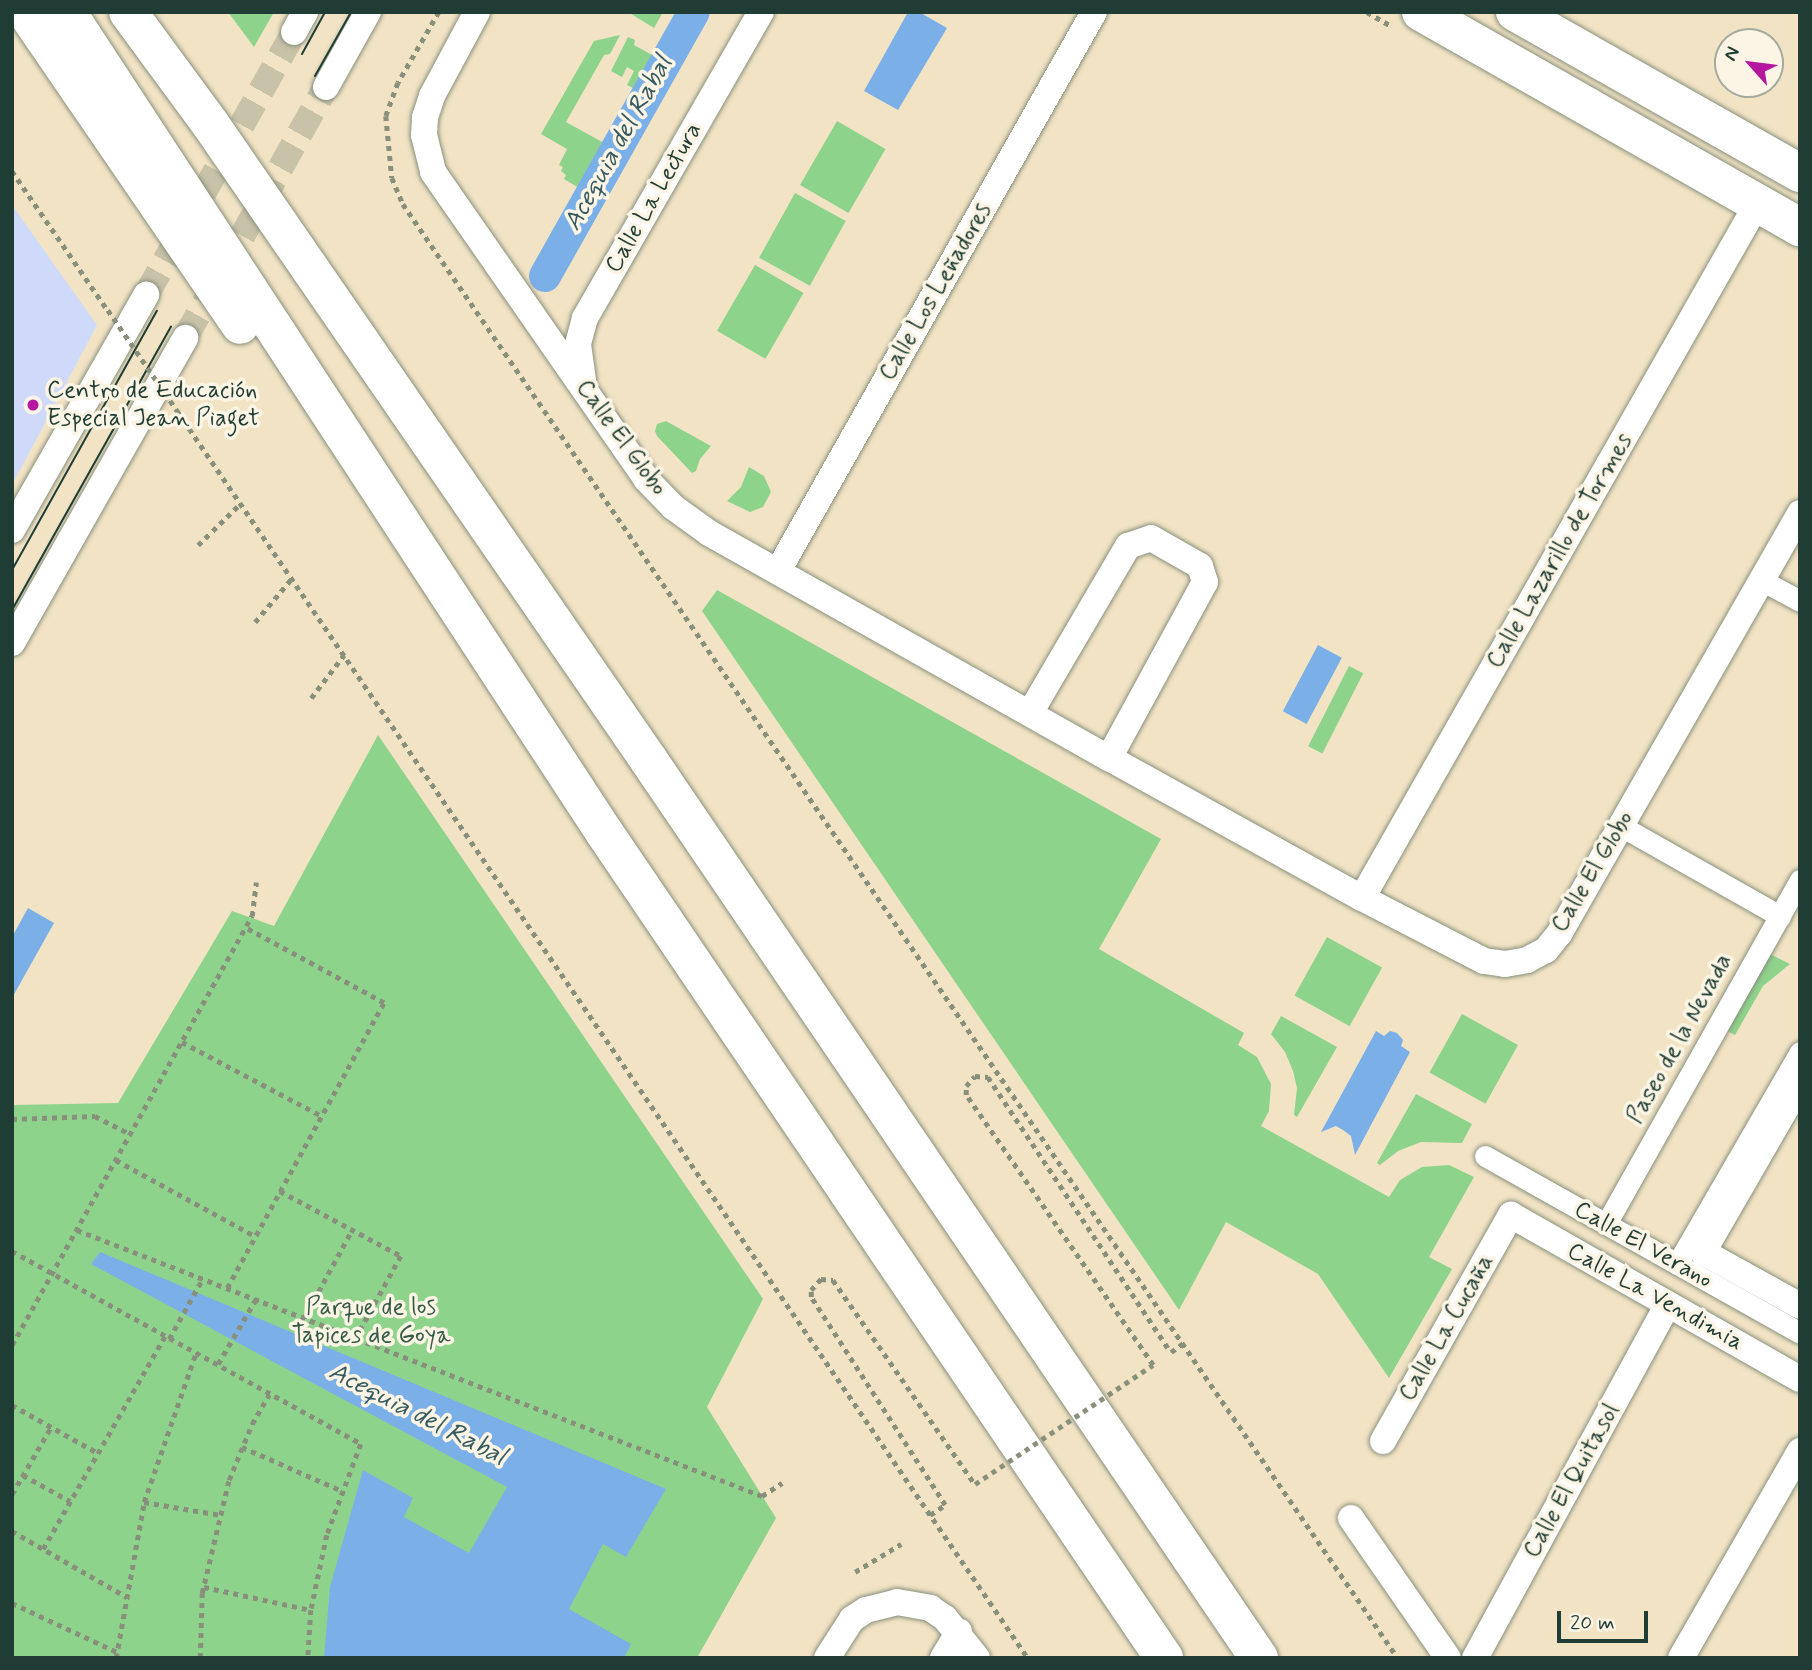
<!DOCTYPE html>
<meta charset="utf-8">
<style>
body{margin:0}
#map{position:relative;width:1812px;height:1670px;overflow:hidden;background:#f2e3c5;font-family:Mynerve,sans-serif}
div>[style]{position:absolute}
.built>*{inset:0;background:#cfdafa}
.green>*{inset:0;background:#8ed38c;transform-origin:0 0}
.water>*{inset:0;background:#7bafe8;transform-origin:0 0}
.canal>*{height:32px;margin:-16px;padding:0 16px;transform-origin:16px;border-radius:16px;background:#7bafe8}
.minor-tunnel>*{height:26px;margin-top:-13px;transform-origin:0;background:repeating-linear-gradient(90deg,#c8c2a8 0 26px,transparent 0 39px)}
.path>*{height:4.5px;margin-top:-2.25px;transform-origin:0;background:repeating-linear-gradient(90deg,#88907c 0 5px,transparent 0 10px)}
.roads{filter:drop-shadow(0 0 2px #88907c) drop-shadow(0 0 2px #88907c)}
.pedestrian>*{height:21px;margin:-10.5px;padding:0 10.5px;transform-origin:10.5px;border-radius:10.5px;background:#fff}
.minor>*{height:26px;margin:-13px;padding:0 13px;transform-origin:13px;border-radius:13px;background:#fff}
.secondary>*{height:38px;margin:-19px;padding:0 19px;transform-origin:19px;border-radius:19px;background:#fff}
.trunk>*{height:38px;margin:-19px;padding:0 19px;transform-origin:19px;border-radius:19px;background:#fff}
.tram>*{height:2px;margin:-1px;padding:0 1px;transform-origin:1px;border-radius:1px;background:#1f3d34}
.path-bridge>*{height:4.5px;margin-top:-2.25px;transform-origin:0;background:repeating-linear-gradient(90deg,#88907c 0 5px,transparent 0 10px)}
.dots>*{width:19px;height:19px;translate:-50% -50%;box-sizing:border-box;border:4px solid #fcf5e5;border-radius:50%}
span{translate:-50% -50%;white-space:nowrap;text-align:center;line-height:1.15;-webkit-text-stroke:7px #fcf5e5;paint-order:stroke}
.street-label{font-size:24px;color:#1f3d34}
.poi-label{font-size:24px;color:#1f3d34}
.left{translate:0 -50%;text-align:left}
.park-label{font-size:24px;color:#355b46}
.water-label{font-size:26px;color:#365a61;font-style:italic}
.frame{position:absolute;inset:0;border:14px solid #1f3d34;pointer-events:none}
.north{position:absolute;left:1714px;top:28px;width:70px;height:70px;box-sizing:border-box;background:#fcf5e5;border:2px solid #a4ab9e;border-radius:50%;rotate:298deg;font-size:19px;font-weight:700;line-height:28px;text-align:center;color:#1f3d34}
.north::after{content:'';display:block;margin:auto;width:24px;height:32px;background:#b5179e;clip-path:polygon(50% 0,100% 100%,50% 72%,0 100%)}
.scale{position:absolute;left:1557px;top:1611px;width:91px;height:32px;box-sizing:border-box;border:4px solid #1f3d34;border-top:0;padding-left:9px;font-size:21px;line-height:24px;white-space:nowrap;color:#1f3d34;-webkit-text-stroke:5px #fcf5e5;paint-order:stroke}
</style>
<div id="map">
<div class="built">
<div style="clip-path:polygon(12px 205px,97px 325px,12px 485px)"></div>
</div>
<div class="green">
<div style="clip-path:polygon(228px 12px,274px 12px,254px 47px)"></div>
<div style="clip-path:polygon(628px 12px,663px 12px,654px 28px)"></div>
<div style="clip-path:polygon(620px 35px,610px 54px,604px 55px,566px 122px,604px 143px,579px 188px,564px 179px,566px 175px,561px 171px,563px 167px,559px 165px,567px 149px,541px 134px,594px 41px)"></div>
<div style="clip-path:polygon(628px 37px,635px 40px,634px 45px,654px 56px,635px 89px,627px 85px,634px 71px,627px 67px,622px 77px,611px 71px)"></div>
<div style="left:837px;top:121px;width:56px;height:74px;rotate:30deg"></div>
<div style="left:795px;top:193px;width:58px;height:74px;rotate:29deg"></div>
<div style="left:755px;top:265px;width:56px;height:76px;rotate:30deg"></div>
<div style="clip-path:polygon(666px 421px,711px 446px,700px 459px,696px 471px,692px 473px,657px 436px,655px 431px,657px 424px)"></div>
<div style="clip-path:polygon(749px 467px,764px 476px,771px 492px,763px 507px,750px 512px,727px 501px,741px 487px)"></div>
<div style="clip-path:polygon(717px 590px,1161px 839px,1099px 949px,1244px 1033px,1238px 1045px,1257px 1057px,1271px 1084px,1269px 1111px,1261px 1126px,1389px 1197px,1400px 1180px,1422px 1167px,1449px 1165px,1474px 1177px,1429px 1257px,1452px 1269px,1389px 1378px,1318px 1274px,1226px 1222px,1179px 1310px,702px 611px)"></div>
<div style="left:1349px;top:666px;width:16px;height:90px;rotate:27deg"></div>
<div style="clip-path:polygon(378px 735px,763px 1299px,707px 1407px,776px 1518px,697px 1658px,12px 1658px,12px 1105px,118px 1103px,232px 911px,274px 926px)"></div>
<div style="left:1327px;top:937px;width:63px;height:67px;rotate:29deg"></div>
<div style="clip-path:polygon(1768px 953px,1790px 964px,1763px 986px,1735px 1035px,1725px 1030px)"></div>
<div style="left:1462px;top:1014px;width:64px;height:67px;rotate:29deg"></div>
<div style="clip-path:polygon(1281px 1016px,1337px 1047px,1297px 1117px,1294px 1115px,1297px 1088px,1293px 1071px,1285px 1052px,1271px 1034px)"></div>
<div style="clip-path:polygon(1416px 1094px,1472px 1124px,1462px 1143px,1421px 1142px,1398px 1151px,1380px 1165px,1377px 1163px)"></div>
</div>
<div class="water">
<div style="clip-path:polygon(908px 12px,919px 12px,947px 28px,898px 110px,864px 91px)"></div>
<div style="left:1318px;top:645px;width:27px;height:75px;rotate:28deg"></div>
<div style="clip-path:polygon(28px 908px,54px 923px,12px 998px,12px 937px)"></div>
<div style="clip-path:polygon(1376px 1031px,1384px 1036px,1390px 1031px,1397px 1033px,1403px 1040px,1401px 1046px,1410px 1052px,1355px 1155px,1351px 1136px,1343px 1130px,1336px 1126px,1321px 1132px)"></div>
<div style="clip-path:polygon(100px 1252px,666px 1489px,626px 1557px,603px 1544px,569px 1609px,631px 1644px,624px 1658px,324px 1658px,330px 1587px,363px 1470px,413px 1498px,404px 1517px,469px 1553px,507px 1487px,91px 1264px)"></div>
</div>
<div class="canal">
<div style="left:545px;top:276px;width:303px;rotate:-60.6deg"></div>
</div>
<div class="minor-tunnel">
<div style="left:146px;top:295px;width:302px;rotate:-60.6deg"></div>
<div style="left:185px;top:338px;width:288px;rotate:-60.7deg"></div>
</div>
<div class="path">
<div style="left:439px;top:12px;width:82px;rotate:120deg"></div>
<div style="left:398px;top:83px;width:35px;rotate:110deg"></div>
<div style="left:386px;top:116px;width:62px;rotate:84.5deg"></div>
<div style="left:392px;top:178px;width:28px;rotate:67deg"></div>
<div style="left:403px;top:204px;width:1762px;rotate:55.62deg"></div>
<div style="left:1367px;top:12px;width:28px;rotate:30deg"></div>
<div style="left:12px;top:171px;width:168px;rotate:55.5deg"></div>
<div style="left:178px;top:412px;width:1508px;rotate:55.7deg"></div>
<div style="left:198px;top:545px;width:60px;rotate:-44.3deg"></div>
<div style="left:255px;top:622px;width:57px;rotate:-49.9deg"></div>
<div style="left:311px;top:698px;width:54px;rotate:-52.5deg"></div>
<div style="left:182px;top:1042px;width:158px;rotate:27.9deg"></div>
<div style="left:12px;top:1119px;width:83px;rotate:-2.1deg"></div>
<div style="left:95px;top:1116px;width:39px;rotate:27deg"></div>
<div style="left:116px;top:1160px;width:158px;rotate:28.7deg"></div>
<div style="left:280px;top:1191px;width:137px;rotate:28.2deg"></div>
<div style="left:401px;top:1256px;width:94px;rotate:118.8deg"></div>
<div style="left:77px;top:1230px;width:735px;rotate:21.22deg"></div>
<div style="left:762px;top:1496px;width:24px;rotate:-33deg"></div>
<div style="left:12px;top:1251px;width:399px;rotate:28.9deg"></div>
<div style="left:361px;top:1444px;width:97px;rotate:110.5deg"></div>
<div style="left:327px;top:1535px;width:77px;rotate:102deg"></div>
<div style="left:311px;top:1610px;width:48px;rotate:93.6deg"></div>
<div style="left:227px;top:1288px;width:325px;rotate:-61.2deg"></div>
<div style="left:384px;top:1003px;width:157px;rotate:-151.5deg"></div>
<div style="left:304px;top:1318px;width:100px;rotate:-61.4deg"></div>
<div style="left:169px;top:1339px;width:70px;rotate:-60.9deg"></div>
<div style="left:12px;top:1345px;width:492px;rotate:-60.8deg"></div>
<div style="left:252px;top:916px;width:34px;rotate:-83deg"></div>
<div style="left:218px;top:1364px;width:75px;rotate:-59.7deg"></div>
<div style="left:1153px;top:1365px;width:328px;rotate:-124.7deg"></div>
<div style="left:966px;top:1095px;width:9px;rotate:-90deg"></div>
<div style="left:966px;top:1086px;width:13px;rotate:-48deg"></div>
<div style="left:975px;top:1076px;width:13px;rotate:4deg"></div>
<div style="left:988px;top:1077px;width:330px;rotate:56.4deg"></div>
<div style="left:1171px;top:1352px;width:17px;rotate:-36deg"></div>
<div style="left:12px;top:1405px;width:98px;rotate:29.2deg"></div>
<div style="left:242px;top:1447px;width:109px;rotate:23.7deg"></div>
<div style="left:23px;top:1475px;width:54px;rotate:29deg"></div>
<div style="left:12px;top:1494px;width:78px;rotate:-59.8deg"></div>
<div style="left:144px;top:1502px;width:78px;rotate:9.6deg"></div>
<div style="left:930px;top:1515px;width:18px;rotate:-34deg"></div>
<div style="left:945px;top:1505px;width:247px;rotate:-122.8deg"></div>
<div style="left:811px;top:1297px;width:7px;rotate:-90deg"></div>
<div style="left:811px;top:1290px;width:15px;rotate:-48deg"></div>
<div style="left:821px;top:1279px;width:12px;rotate:5deg"></div>
<div style="left:833px;top:1280px;width:249px;rotate:55.2deg"></div>
<div style="left:12px;top:1531px;width:133px;rotate:29.9deg"></div>
<div style="left:43px;top:1549px;width:245px;rotate:-60.2deg"></div>
<div style="left:855px;top:1572px;width:54px;rotate:-31.3deg"></div>
<div style="left:204px;top:1587px;width:109px;rotate:12.1deg"></div>
<div style="left:12px;top:1603px;width:116px;rotate:25deg"></div>
<div style="left:116px;top:1658px;width:158px;rotate:-79.8deg"></div>
<div style="left:144px;top:1502px;width:158px;rotate:-70.8deg"></div>
<div style="left:200px;top:1658px;width:65px;rotate:-88.2deg"></div>
<div style="left:202px;top:1593px;width:116px;rotate:-76.6deg"></div>
<div style="left:229px;top:1480px;width:61px;rotate:-67.7deg"></div>
<div style="left:252px;top:1424px;width:34px;rotate:-60deg"></div>
</div>
<div class="roads">
<div class="pedestrian">
<div style="left:1761px;top:580px;width:44px;rotate:28.3deg"></div>
<div style="left:1621px;top:826px;width:183px;rotate:29.5deg"></div>
<div style="left:1485px;top:1156px;width:361px;rotate:29.3deg"></div>
<div style="left:1606px;top:1224px;width:395px;rotate:-60.6deg"></div>
<div style="left:1677px;top:1264px;width:245px;rotate:-59.9deg"></div>
</div>
<div class="minor">
<div style="left:477px;top:12px;width:95px;rotate:118.2deg"></div>
<div style="left:432px;top:96px;width:22px;rotate:108deg"></div>
<div style="left:425px;top:117px;width:18px;rotate:93deg"></div>
<div style="left:424px;top:135px;width:38px;rotate:76deg"></div>
<div style="left:433px;top:172px;width:374px;rotate:55.2deg"></div>
<div style="left:646px;top:479px;width:39px;rotate:46deg"></div>
<div style="left:673px;top:507px;width:44px;rotate:35.8deg"></div>
<div style="left:709px;top:533px;width:459px;rotate:29.4deg"></div>
<div style="left:1109px;top:758px;width:289px;rotate:29deg"></div>
<div style="left:1362px;top:898px;width:137px;rotate:27.3deg"></div>
<div style="left:1484px;top:961px;width:21px;rotate:8deg"></div>
<div style="left:1505px;top:964px;width:22px;rotate:-10deg"></div>
<div style="left:1527px;top:960px;width:21px;rotate:-28deg"></div>
<div style="left:1546px;top:950px;width:21px;rotate:-51deg"></div>
<div style="left:1559px;top:934px;width:485px;rotate:-60.2deg"></div>
<div style="left:294px;top:32px;width:23px;rotate:-61deg"></div>
<div style="left:326px;top:87px;width:86px;rotate:-60.8deg"></div>
<div style="left:583px;top:380px;width:36px;rotate:-98deg"></div>
<div style="left:578px;top:344px;width:27px;rotate:-75deg"></div>
<div style="left:585px;top:318px;width:353px;rotate:-60.1deg"></div>
<div style="left:12px;top:530px;width:271px;rotate:-60.3deg"></div>
<div style="left:778px;top:571px;width:642px;rotate:-60.52deg"></div>
<div style="left:12px;top:643px;width:351px;rotate:-60.4deg"></div>
<div style="left:1030px;top:713px;width:194px;rotate:-59.6deg"></div>
<div style="left:1128px;top:546px;width:24px;rotate:-19deg"></div>
<div style="left:1151px;top:538px;width:56px;rotate:29.7deg"></div>
<div style="left:1200px;top:566px;width:17px;rotate:73deg"></div>
<div style="left:1205px;top:582px;width:200px;rotate:118.6deg"></div>
<div style="left:1362px;top:898px;width:799px;rotate:-60.35deg"></div>
<div style="left:1800px;top:1084px;width:194px;rotate:120deg"></div>
<div style="left:1703px;top:1252px;width:111px;rotate:29.1deg"></div>
<div style="left:1383px;top:1441px;width:260px;rotate:-60.5deg"></div>
<div style="left:1511px;top:1215px;width:332px;rotate:29.6deg"></div>
<div style="left:1351px;top:1518px;width:170px;rotate:55.3deg"></div>
<div style="left:827px;top:1658px;width:46px;rotate:-57.3deg"></div>
<div style="left:852px;top:1619px;width:17px;rotate:-33deg"></div>
<div style="left:866px;top:1610px;width:32px;rotate:-14deg"></div>
<div style="left:897px;top:1602px;width:34px;rotate:10deg"></div>
<div style="left:930px;top:1608px;width:18px;rotate:34deg"></div>
<div style="left:945px;top:1618px;width:51px;rotate:51.3deg"></div>
<div style="left:943px;top:1658px;width:31px;rotate:-59deg"></div>
<div style="left:1475px;top:1658px;width:403px;rotate:-61.4deg"></div>
<div style="left:1681px;top:1658px;width:239px;rotate:-60.1deg"></div>
</div>
<div class="secondary">
<div style="left:1421px;top:12px;width:436px;rotate:29.6deg"></div>
<div style="left:1515px;top:12px;width:327px;rotate:29.5deg"></div>
</div>
<div class="trunk">
<div style="left:26px;top:12px;width:379px;rotate:55.6deg"></div>
<div style="left:67px;top:12px;width:980px;rotate:56.78deg"></div>
<div style="left:604px;top:832px;width:998px;rotate:55.86deg"></div>
<div style="left:128px;top:12px;width:140px;rotate:53.7deg"></div>
<div style="left:211px;top:125px;width:770px;rotate:55.42deg"></div>
<div style="left:648px;top:759px;width:1087px;rotate:55.8deg"></div>
</div>
</div>
<div class="tram">
<div style="left:302px;top:54px;width:48px;rotate:-61.3deg"></div>
<div style="left:315px;top:76px;width:73px;rotate:-60.6deg"></div>
<div style="left:12px;top:570px;width:297px;rotate:-60.8deg"></div>
<div style="left:12px;top:610px;width:325px;rotate:-60.7deg"></div>
</div>
<div class="path-bridge">
<div style="left:108px;top:310px;width:124px;rotate:55.5deg"></div>
<div style="left:975px;top:1484px;width:214px;rotate:-33.8deg"></div>
</div>
<div class="dots">
<div style="left:33px;top:405px;background:#b5179e"></div>
</div>
<div class="street-label">
<span style="left:654px;top:198px;rotate:-60deg">Calle La Lectura</span>
<span style="left:936px;top:292px;rotate:-60deg">Calle Los Leñadores</span>
<span style="left:621px;top:438px;rotate:54deg">Calle El Globo</span>
<span style="left:1560px;top:551px;rotate:-60deg">Calle Lazarillo de Tormes</span>
<span style="left:1593px;top:872px;rotate:-59deg">Calle El Globo</span>
<span style="left:1680px;top:1039px;rotate:-61deg">Paseo de la Nevada</span>
<span style="left:1643px;top:1245px;rotate:29deg">Calle El Verano</span>
<span style="left:1655px;top:1297px;rotate:29deg">Calle La Vendimia</span>
<span style="left:1447px;top:1328px;rotate:-60deg">Calle La Cucaña</span>
<span style="left:1572px;top:1481px;rotate:-61deg">Calle El Quitasol</span>
</div>
<div class="poi-label">
<span class="left" style="left:47px;top:405px">Centro de Educación<br>Especial Jean Piaget</span>
</div>
<div class="park-label">
<span style="left:371px;top:1322px">Parque de los<br>Tapices de Goya</span>
</div>
<div class="water-label">
<span style="left:619px;top:144px;rotate:-61deg">Acequia del Rabal</span>
<span style="left:417px;top:1415px;rotate:27deg">Acequia del Rabal</span>
</div>
<div class="frame"></div>
<div class="north">N</div>
<div class="scale">20 m</div>
</div>
